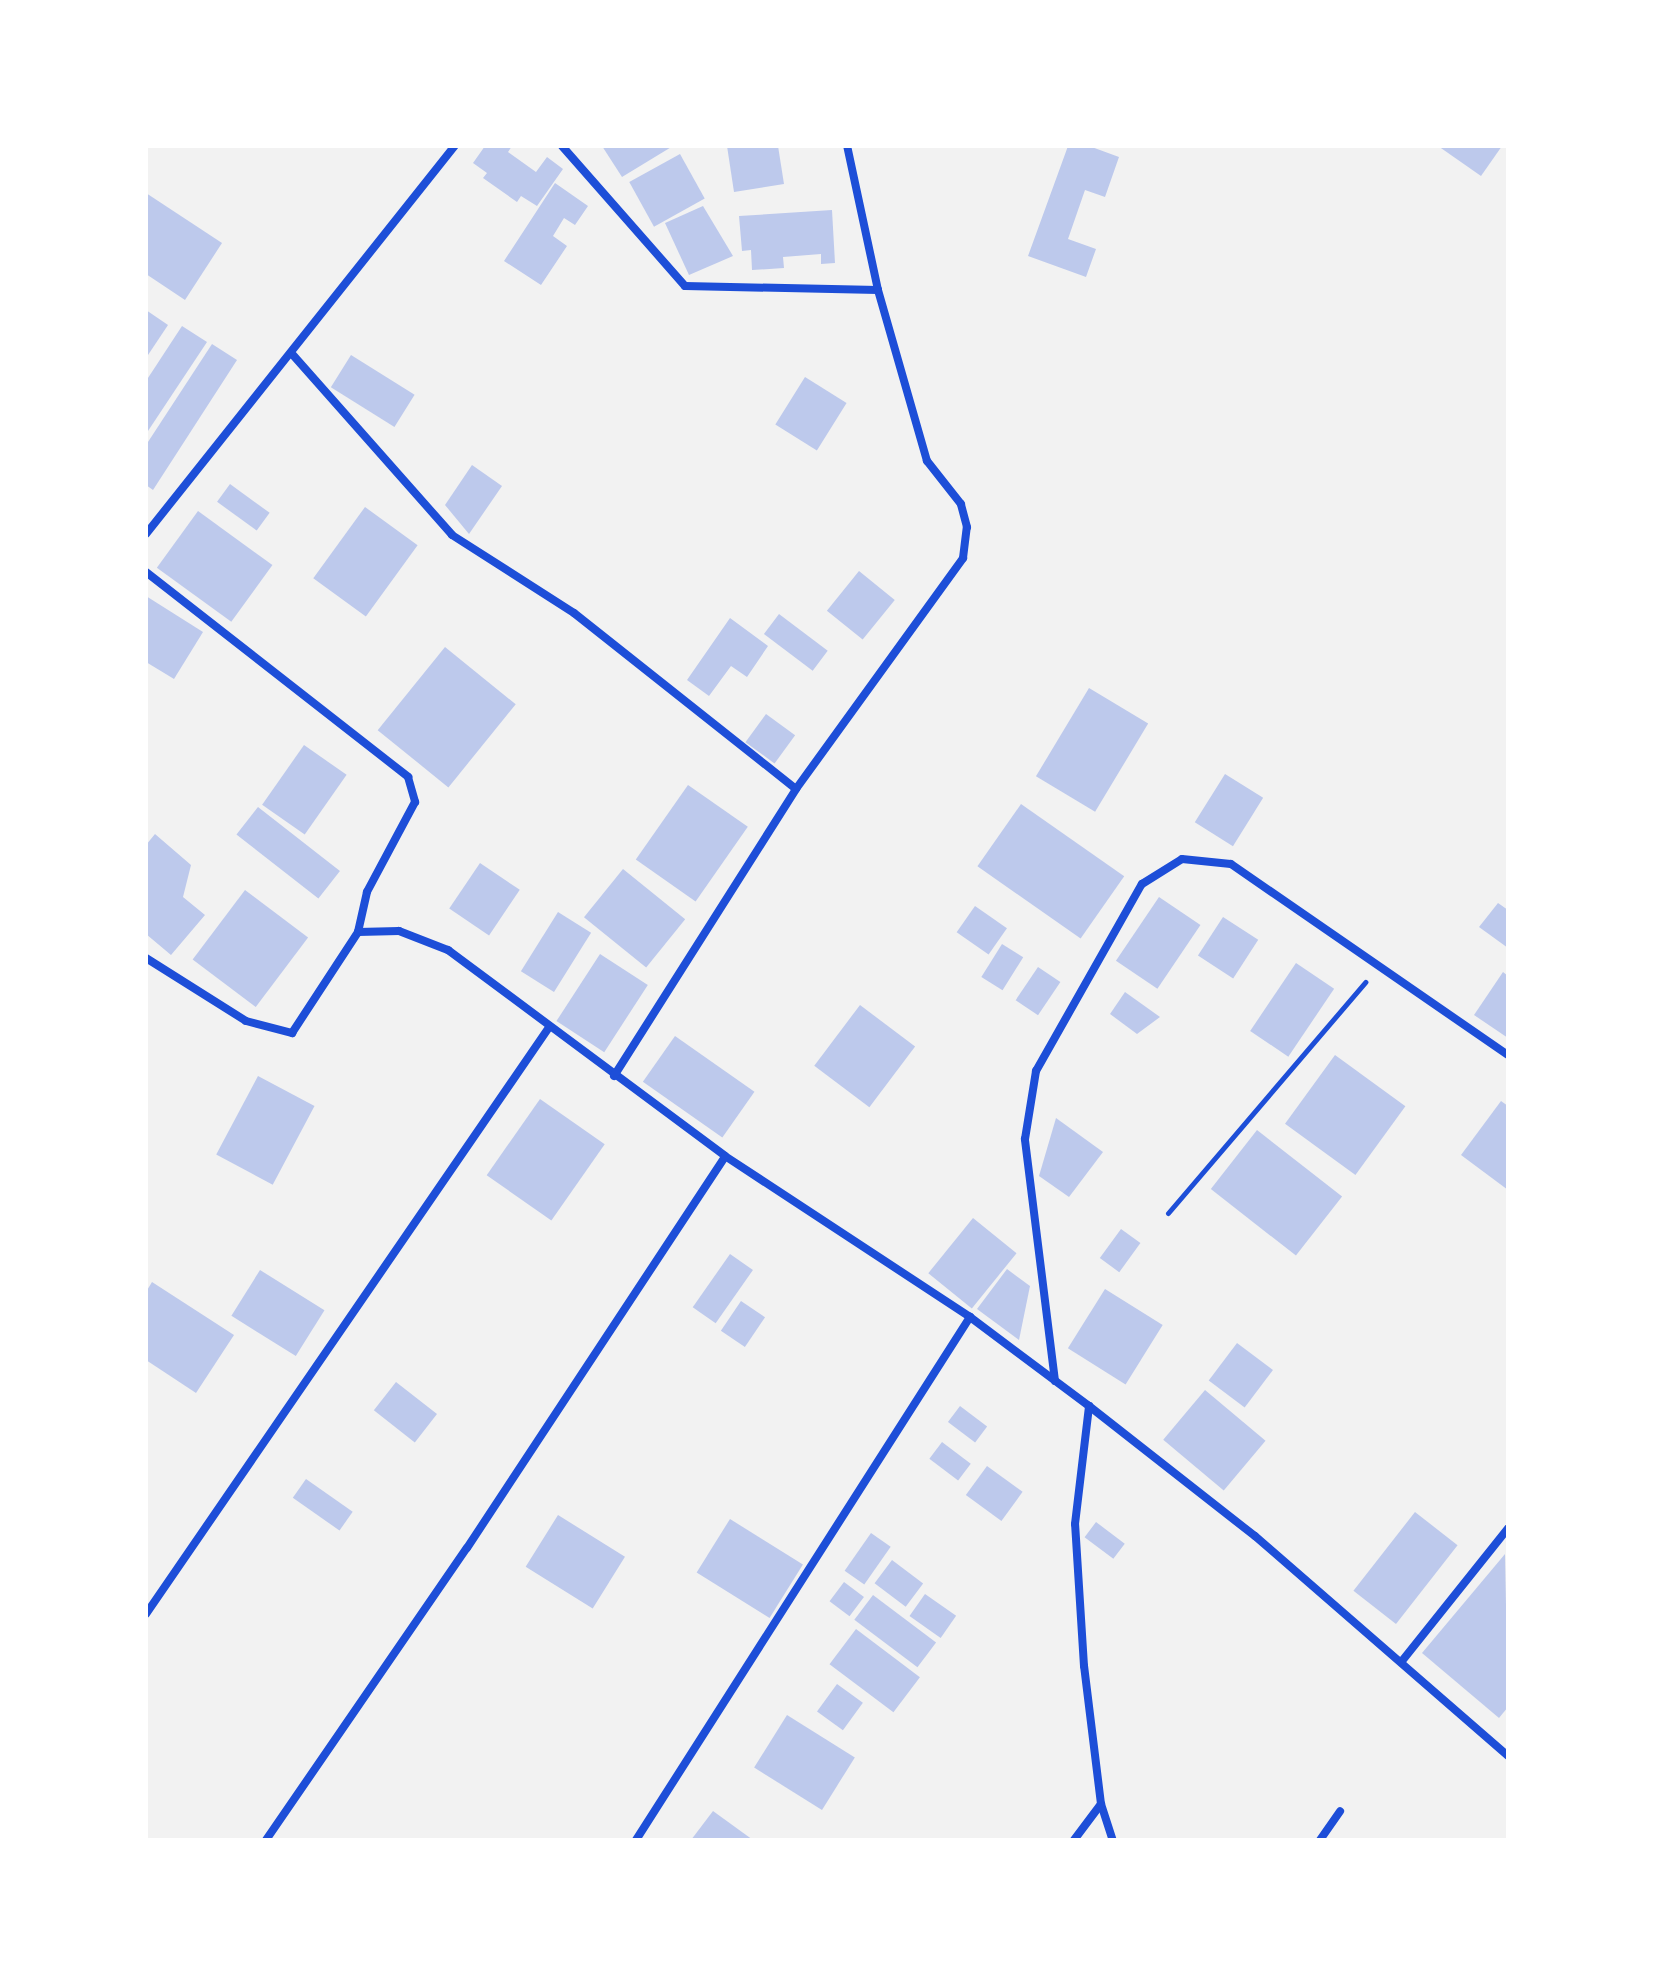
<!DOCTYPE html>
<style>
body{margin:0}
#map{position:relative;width:1654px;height:1986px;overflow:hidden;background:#f2f2f2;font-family:"Sofia Sans Condensed",sans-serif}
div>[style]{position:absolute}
.building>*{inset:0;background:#bdc9ec;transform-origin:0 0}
.path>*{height:5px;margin:-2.5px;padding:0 2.5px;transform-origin:2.5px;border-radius:2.5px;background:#1d4ed8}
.minor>*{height:8px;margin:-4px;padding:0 4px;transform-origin:4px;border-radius:4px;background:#1d4ed8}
span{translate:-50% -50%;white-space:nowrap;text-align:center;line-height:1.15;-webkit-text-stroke:8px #fff;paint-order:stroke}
.frame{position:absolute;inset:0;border:148px solid #fff;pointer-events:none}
</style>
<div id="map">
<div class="building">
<div style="clip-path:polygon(485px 146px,512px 146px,508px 152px,536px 172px,547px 157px,563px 169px,537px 206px,521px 196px,517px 202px,483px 178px,487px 173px,473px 163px)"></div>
<div style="clip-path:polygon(602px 146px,673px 146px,622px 177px)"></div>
<div style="clip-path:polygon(727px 146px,778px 146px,784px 184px,734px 192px)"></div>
<div style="clip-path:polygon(1068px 146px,1089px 146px,1119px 157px,1105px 197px,1085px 190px,1068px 239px,1096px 249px,1086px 277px,1028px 256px)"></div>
<div style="clip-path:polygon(1438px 146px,1502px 146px,1481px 176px)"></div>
<div style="left:680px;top:154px;width:51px;height:58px;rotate:61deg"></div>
<div style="clip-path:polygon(555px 183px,588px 206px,575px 225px,564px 218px,553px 236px,567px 246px,541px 285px,504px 261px)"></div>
<div style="clip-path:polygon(146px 193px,222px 243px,185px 300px,146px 274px)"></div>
<div style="clip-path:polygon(703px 206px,733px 256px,689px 275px,665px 223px)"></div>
<div style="clip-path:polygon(832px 210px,835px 263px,821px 264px,821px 254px,783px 257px,784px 268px,752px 270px,751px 250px,742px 251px,739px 216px)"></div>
<div style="clip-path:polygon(146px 310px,168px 325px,146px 358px)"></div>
<div style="clip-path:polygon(182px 326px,207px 342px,146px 434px,146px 381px)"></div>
<div style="clip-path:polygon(212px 344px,237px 360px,153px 490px,146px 485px,146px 445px)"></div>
<div style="left:351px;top:355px;width:75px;height:38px;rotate:32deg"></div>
<div style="left:805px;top:377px;width:49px;height:56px;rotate:32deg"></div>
<div style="clip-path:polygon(472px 465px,502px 486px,469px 534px,445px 505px)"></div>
<div style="left:230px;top:484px;width:49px;height:22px;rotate:36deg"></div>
<div style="left:365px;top:507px;width:65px;height:88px;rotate:36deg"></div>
<div style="left:198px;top:511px;width:92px;height:70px;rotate:36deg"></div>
<div style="left:859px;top:571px;width:46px;height:51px;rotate:39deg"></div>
<div style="clip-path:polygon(146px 596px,203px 632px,174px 679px,146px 662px)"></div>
<div style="left:779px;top:614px;width:61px;height:25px;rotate:37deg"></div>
<div style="clip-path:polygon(730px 618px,768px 646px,747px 677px,731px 666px,709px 696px,687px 680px)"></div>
<div style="left:445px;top:647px;width:91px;height:107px;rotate:39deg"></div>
<div style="left:1089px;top:688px;width:69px;height:103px;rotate:31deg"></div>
<div style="left:766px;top:714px;width:36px;height:35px;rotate:36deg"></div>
<div style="left:304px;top:745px;width:52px;height:73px;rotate:35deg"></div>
<div style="left:1225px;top:774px;width:45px;height:57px;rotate:32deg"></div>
<div style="left:688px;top:785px;width:73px;height:91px;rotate:35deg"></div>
<div style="left:1021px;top:804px;width:126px;height:76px;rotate:35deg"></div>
<div style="left:258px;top:807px;width:104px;height:35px;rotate:38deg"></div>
<div style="clip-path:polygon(155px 834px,191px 865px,183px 897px,205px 915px,171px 955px,146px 934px,146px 845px)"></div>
<div style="left:480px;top:863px;width:48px;height:55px;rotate:34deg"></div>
<div style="left:623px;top:869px;width:80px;height:62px;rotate:39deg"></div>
<div style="left:245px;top:890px;width:79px;height:87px;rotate:37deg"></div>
<div style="left:1159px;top:897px;width:50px;height:77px;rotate:34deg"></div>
<div style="clip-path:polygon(1498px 903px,1508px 910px,1508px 948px,1479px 927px)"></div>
<div style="left:975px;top:906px;width:39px;height:32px;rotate:35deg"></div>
<div style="left:558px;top:912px;width:39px;height:70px;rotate:32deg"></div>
<div style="left:1223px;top:917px;width:42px;height:46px;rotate:33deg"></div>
<div style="left:1002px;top:944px;width:25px;height:39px;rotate:32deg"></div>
<div style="left:600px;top:954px;width:57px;height:80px;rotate:33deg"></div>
<div style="left:1296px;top:963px;width:46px;height:82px;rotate:34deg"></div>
<div style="left:1038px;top:967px;width:27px;height:40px;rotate:34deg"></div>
<div style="clip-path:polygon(1503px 972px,1508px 976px,1508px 1038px,1474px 1015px)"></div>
<div style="clip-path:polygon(1125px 992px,1160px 1017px,1137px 1034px,1110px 1014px)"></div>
<div style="left:860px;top:1005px;width:69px;height:76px;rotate:37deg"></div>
<div style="left:675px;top:1036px;width:97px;height:56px;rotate:35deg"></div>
<div style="left:1335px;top:1055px;width:87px;height:85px;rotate:36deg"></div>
<div style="left:258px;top:1076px;width:64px;height:89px;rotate:28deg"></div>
<div style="left:540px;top:1099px;width:79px;height:93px;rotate:35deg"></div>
<div style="clip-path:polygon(1501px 1101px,1508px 1106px,1508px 1190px,1461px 1155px)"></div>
<div style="clip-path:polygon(1056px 1118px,1103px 1152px,1069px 1197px,1039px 1176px)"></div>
<div style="left:1257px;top:1130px;width:108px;height:75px;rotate:38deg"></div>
<div style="left:973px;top:1218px;width:56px;height:71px;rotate:39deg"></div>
<div style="left:1121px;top:1229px;width:24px;height:36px;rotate:36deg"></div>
<div style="left:730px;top:1254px;width:28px;height:65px;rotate:35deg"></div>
<div style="clip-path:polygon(1007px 1269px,1030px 1286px,1019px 1340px,977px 1309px)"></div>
<div style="left:260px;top:1270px;width:76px;height:54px;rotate:32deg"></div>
<div style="clip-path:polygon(152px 1282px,234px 1335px,196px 1393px,146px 1360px,146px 1292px)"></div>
<div style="left:1105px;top:1289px;width:68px;height:70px;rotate:32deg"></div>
<div style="left:741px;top:1301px;width:29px;height:36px;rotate:34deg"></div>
<div style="left:1237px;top:1343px;width:45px;height:47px;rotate:37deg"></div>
<div style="left:396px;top:1382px;width:52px;height:36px;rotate:38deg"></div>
<div style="left:1205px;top:1390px;width:79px;height:65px;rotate:40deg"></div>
<div style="left:960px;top:1406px;width:34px;height:20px;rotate:37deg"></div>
<div style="left:942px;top:1442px;width:36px;height:21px;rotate:37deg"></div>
<div style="left:987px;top:1466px;width:44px;height:36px;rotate:36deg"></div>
<div style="left:306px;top:1479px;width:57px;height:23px;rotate:35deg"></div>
<div style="left:1415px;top:1512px;width:54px;height:100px;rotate:38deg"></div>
<div style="left:558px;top:1515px;width:79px;height:61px;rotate:32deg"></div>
<div style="left:730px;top:1519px;width:86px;height:63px;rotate:32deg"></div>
<div style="left:1096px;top:1522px;width:36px;height:19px;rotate:37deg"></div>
<div style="left:871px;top:1533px;width:24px;height:46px;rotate:35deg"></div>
<div style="clip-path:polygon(1505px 1554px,1508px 1707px,1499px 1718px,1422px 1653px)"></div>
<div style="left:892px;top:1560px;width:39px;height:29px;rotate:37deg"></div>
<div style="left:844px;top:1582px;width:25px;height:24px;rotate:37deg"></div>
<div style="left:925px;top:1594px;width:38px;height:27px;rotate:35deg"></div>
<div style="left:873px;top:1595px;width:79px;height:31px;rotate:37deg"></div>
<div style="left:856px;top:1629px;width:80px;height:44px;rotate:37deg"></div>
<div style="left:837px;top:1684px;width:32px;height:34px;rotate:36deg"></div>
<div style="left:787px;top:1715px;width:80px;height:62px;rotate:32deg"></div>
<div style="clip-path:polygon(713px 1811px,753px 1840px,691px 1840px)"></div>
</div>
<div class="path">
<div style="left:1168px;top:1213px;width:304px;rotate:-49.5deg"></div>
</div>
<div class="minor">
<div style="left:562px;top:146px;width:186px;rotate:48.7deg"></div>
<div style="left:685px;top:286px;width:193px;rotate:1.2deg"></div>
<div style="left:293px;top:355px;width:240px;rotate:48.5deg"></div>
<div style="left:452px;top:535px;width:145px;rotate:32.6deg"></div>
<div style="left:574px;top:613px;width:283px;rotate:38.4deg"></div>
<div style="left:146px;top:534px;width:496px;rotate:-51.5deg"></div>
<div style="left:146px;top:572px;width:333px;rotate:38deg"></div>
<div style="left:408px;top:777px;width:26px;rotate:74deg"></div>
<div style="left:415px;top:802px;width:102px;rotate:118.1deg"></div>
<div style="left:367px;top:892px;width:41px;rotate:102.7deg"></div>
<div style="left:146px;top:958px;width:118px;rotate:32.2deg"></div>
<div style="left:246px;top:1021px;width:48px;rotate:14.6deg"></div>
<div style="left:292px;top:1033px;width:121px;rotate:-56.8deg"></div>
<div style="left:358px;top:932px;width:41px;rotate:-1.4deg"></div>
<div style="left:399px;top:931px;width:53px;rotate:21.2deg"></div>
<div style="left:448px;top:950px;width:345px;rotate:36.6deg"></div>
<div style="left:725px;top:1156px;width:293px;rotate:33.3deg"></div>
<div style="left:970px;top:1317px;width:149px;rotate:36.8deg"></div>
<div style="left:1089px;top:1406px;width:211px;rotate:38.1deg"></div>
<div style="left:1255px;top:1536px;width:335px;rotate:41deg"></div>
<div style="left:614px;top:1076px;width:340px;rotate:-57.6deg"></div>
<div style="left:796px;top:789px;width:285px;rotate:-54.1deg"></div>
<div style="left:963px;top:558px;width:31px;rotate:-83deg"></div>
<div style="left:967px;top:527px;width:24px;rotate:-105deg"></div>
<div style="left:961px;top:504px;width:55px;rotate:-128.3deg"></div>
<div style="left:927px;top:461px;width:178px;rotate:-106deg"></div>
<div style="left:878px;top:290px;width:147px;rotate:-102.1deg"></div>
<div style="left:1055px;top:1381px;width:244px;rotate:-97.1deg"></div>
<div style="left:1025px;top:1139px;width:69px;rotate:-80.8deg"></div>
<div style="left:1036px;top:1071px;width:215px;rotate:-60.5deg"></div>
<div style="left:1142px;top:884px;width:47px;rotate:-32deg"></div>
<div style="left:1182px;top:859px;width:49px;rotate:5.8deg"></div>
<div style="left:1231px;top:864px;width:336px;rotate:34.6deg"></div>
<div style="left:146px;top:1614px;width:713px;rotate:-55.51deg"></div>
<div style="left:1402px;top:1661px;width:170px;rotate:-51.4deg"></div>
<div style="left:1101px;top:1804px;width:38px;rotate:72deg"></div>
<div style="left:266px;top:1840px;width:354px;rotate:-55.5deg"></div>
<div style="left:467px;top:1548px;width:469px;rotate:-56.6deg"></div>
<div style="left:636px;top:1840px;width:621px;rotate:-57.44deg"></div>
<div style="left:1074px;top:1840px;width:45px;rotate:-53.1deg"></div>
<div style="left:1101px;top:1804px;width:139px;rotate:-97deg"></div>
<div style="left:1084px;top:1666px;width:142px;rotate:-93.6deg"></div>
<div style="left:1075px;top:1524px;width:119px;rotate:-83.2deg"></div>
<div style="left:1320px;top:1840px;width:35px;rotate:-55deg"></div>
</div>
<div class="frame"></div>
</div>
